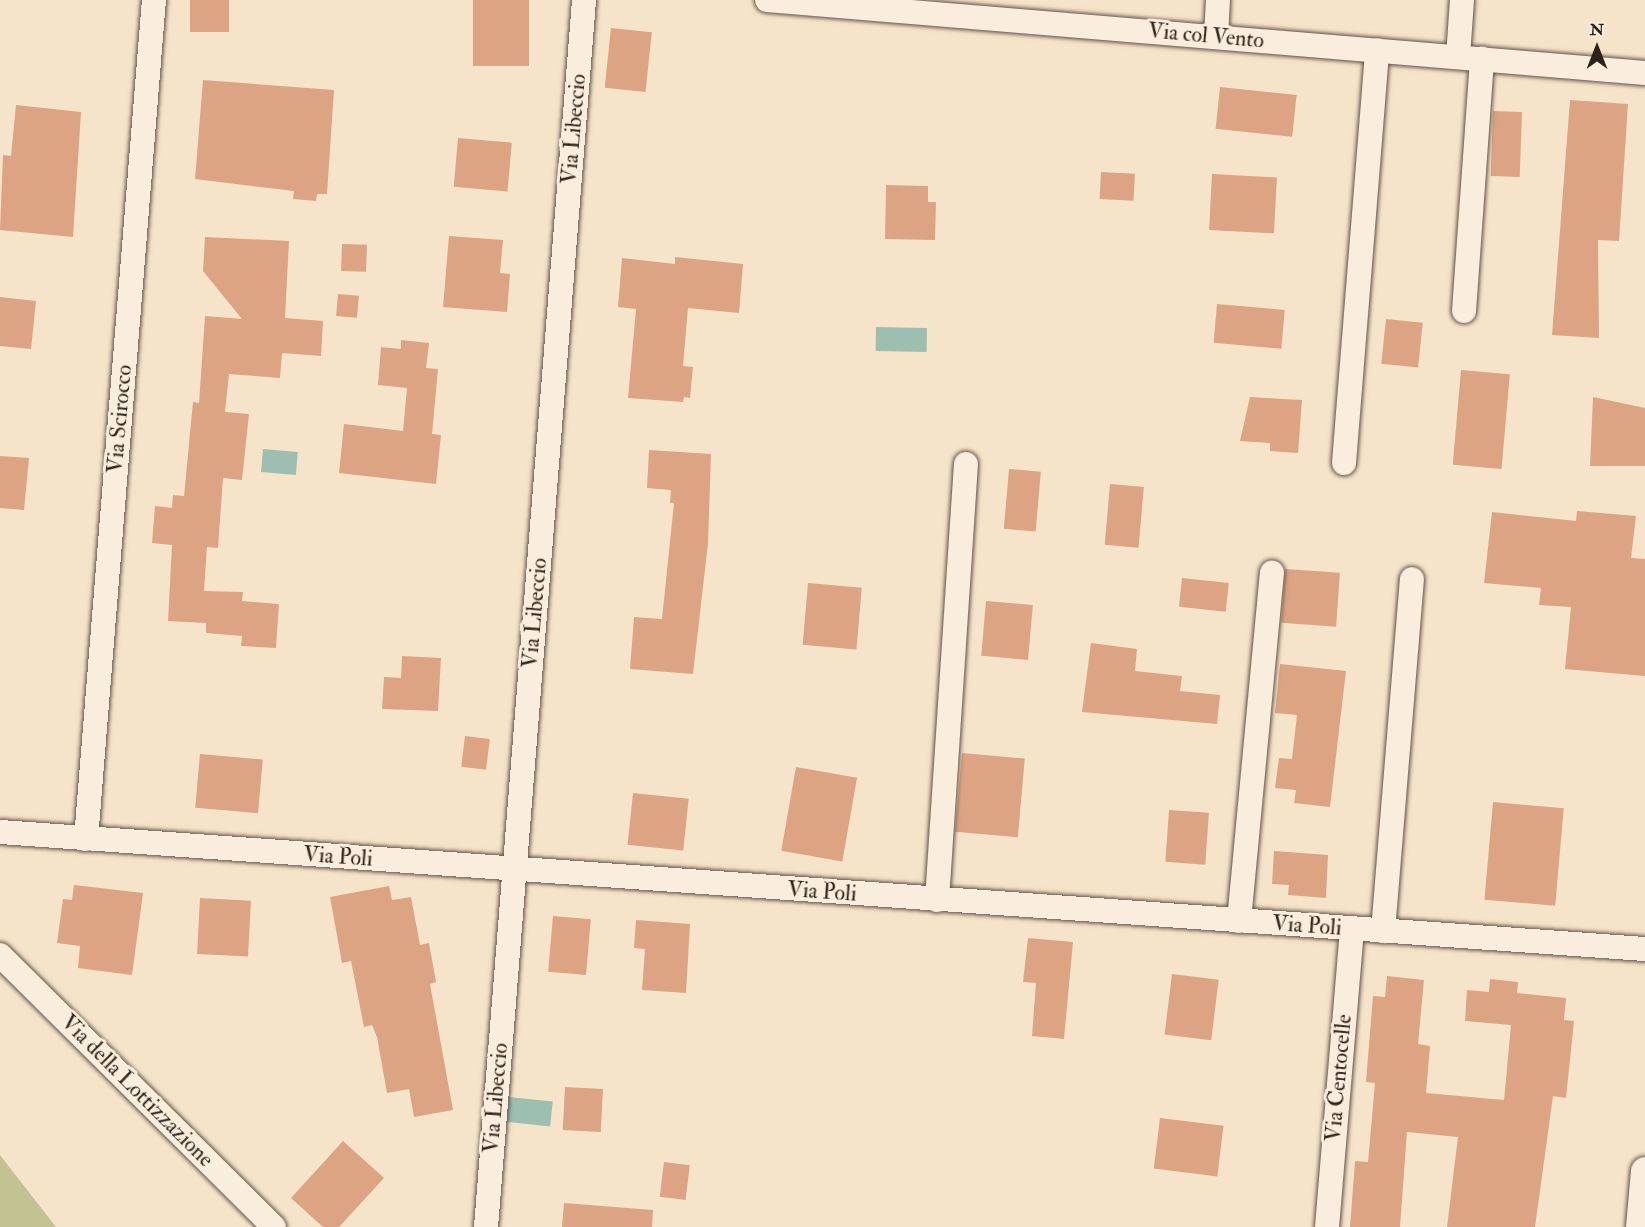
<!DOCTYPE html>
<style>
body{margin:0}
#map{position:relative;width:1645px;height:1227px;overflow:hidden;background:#f6e4ca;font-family:"IM FELL Double Pica",serif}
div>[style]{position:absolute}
.green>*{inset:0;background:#c3c292}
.water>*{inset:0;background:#9dbfb2;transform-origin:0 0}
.building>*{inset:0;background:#dca482;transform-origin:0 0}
.roads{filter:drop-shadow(0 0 2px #605246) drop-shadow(0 0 2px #605246)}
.minor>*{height:24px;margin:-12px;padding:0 12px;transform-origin:12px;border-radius:12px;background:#f9eddd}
.tertiary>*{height:28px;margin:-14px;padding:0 14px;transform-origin:14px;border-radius:14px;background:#f9eddd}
span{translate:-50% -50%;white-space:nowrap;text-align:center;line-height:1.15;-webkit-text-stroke:6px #f9eddd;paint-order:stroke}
.street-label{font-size:22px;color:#2e211a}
.north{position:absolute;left:1567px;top:18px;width:60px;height:60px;-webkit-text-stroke:4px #f9eddd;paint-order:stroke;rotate:0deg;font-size:16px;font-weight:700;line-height:24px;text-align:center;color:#2e211a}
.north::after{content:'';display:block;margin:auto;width:21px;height:27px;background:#2e211a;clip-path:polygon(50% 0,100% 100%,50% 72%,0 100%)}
</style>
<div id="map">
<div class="green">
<div style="clip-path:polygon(0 1155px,56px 1227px,0 1227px)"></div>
</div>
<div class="water">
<div style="left:876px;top:327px;width:51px;height:24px;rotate:1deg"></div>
<div style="left:263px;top:449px;width:35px;height:23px;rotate:5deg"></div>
<div style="left:509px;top:1097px;width:44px;height:25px;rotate:6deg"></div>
</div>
<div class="building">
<div style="left:190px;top:0;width:39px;height:32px"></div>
<div style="left:473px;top:0;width:56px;height:66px"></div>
<div style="left:611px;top:28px;width:41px;height:60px;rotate:6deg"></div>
<div style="clip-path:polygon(203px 80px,334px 90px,327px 194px,317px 194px,316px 201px,293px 199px,294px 191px,195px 179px)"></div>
<div style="left:1220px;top:87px;width:77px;height:42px;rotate:6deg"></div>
<div style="clip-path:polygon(1570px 100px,1628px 104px,1619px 241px,1598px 240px,1599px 338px,1552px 335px)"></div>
<div style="clip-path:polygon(16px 105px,81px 112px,73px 237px,0 230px,3px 155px,11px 156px)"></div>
<div style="left:1493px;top:111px;width:29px;height:65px;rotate:2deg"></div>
<div style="left:458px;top:138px;width:54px;height:49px;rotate:5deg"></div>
<div style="left:1101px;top:172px;width:34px;height:27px;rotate:3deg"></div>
<div style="left:1212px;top:174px;width:65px;height:56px;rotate:3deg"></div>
<div style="clip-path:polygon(886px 185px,928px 186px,928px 202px,936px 202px,935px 240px,885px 239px)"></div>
<div style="clip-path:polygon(449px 236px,503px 240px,500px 273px,510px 274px,507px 312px,443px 307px)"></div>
<div style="clip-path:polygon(205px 237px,289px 241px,285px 318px,323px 321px,321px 356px,282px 353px,280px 378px,229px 374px,225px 412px,249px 414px,242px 480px,223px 478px,218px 548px,207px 547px,204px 591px,243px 592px,242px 601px,279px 604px,276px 648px,241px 646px,242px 636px,206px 633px,206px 623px,168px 621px,172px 545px,152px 543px,155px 506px,172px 508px,173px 495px,184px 496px,193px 402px,199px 403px,205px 316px,242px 319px,203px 271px)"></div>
<div style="left:342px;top:244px;width:25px;height:27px;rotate:2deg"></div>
<div style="clip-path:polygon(675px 257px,743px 264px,739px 313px,688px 308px,683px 366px,693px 367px,690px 398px,684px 397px,683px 402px,628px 398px,636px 309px,618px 307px,622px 258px,675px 264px)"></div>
<div style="left:338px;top:294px;width:21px;height:22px;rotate:5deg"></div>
<div style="clip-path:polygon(0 297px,36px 301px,31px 349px,0 346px)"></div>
<div style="left:1217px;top:304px;width:68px;height:39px;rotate:5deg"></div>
<div style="left:1386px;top:319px;width:37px;height:45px;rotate:6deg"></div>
<div style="clip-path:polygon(401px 340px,429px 343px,426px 368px,438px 369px,432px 434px,441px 435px,436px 484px,339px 473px,344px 424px,403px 431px,407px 388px,378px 385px,381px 347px,401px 349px)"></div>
<div style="left:1461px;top:370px;width:49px;height:95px;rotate:5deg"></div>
<div style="clip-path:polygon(1250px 397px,1302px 400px,1298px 453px,1270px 451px,1270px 443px,1240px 441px)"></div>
<div style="clip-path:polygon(1593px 397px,1645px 408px,1645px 466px,1590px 466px)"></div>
<div style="clip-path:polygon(649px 450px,711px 454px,708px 543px,693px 674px,630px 669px,634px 617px,662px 619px,674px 503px,670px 503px,671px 490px,647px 488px)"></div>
<div style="clip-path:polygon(0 456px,29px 458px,24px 510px,0 508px)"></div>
<div style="left:1009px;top:469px;width:32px;height:60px;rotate:5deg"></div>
<div style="left:1110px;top:484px;width:34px;height:61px;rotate:5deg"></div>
<div style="clip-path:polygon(1577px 511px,1636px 516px,1631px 558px,1645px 559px,1645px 676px,1565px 669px,1571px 607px,1539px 605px,1541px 588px,1484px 583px,1492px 512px,1576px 521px)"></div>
<div style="left:1285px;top:569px;width:55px;height:54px;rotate:4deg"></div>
<div style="left:1182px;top:578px;width:47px;height:29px;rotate:6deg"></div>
<div style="left:808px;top:583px;width:54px;height:62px;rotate:5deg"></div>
<div style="left:986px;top:601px;width:47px;height:55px;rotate:5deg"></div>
<div style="clip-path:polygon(1091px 643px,1137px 649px,1135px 671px,1182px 676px,1180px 691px,1220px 695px,1217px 724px,1082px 712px)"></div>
<div style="clip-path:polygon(402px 656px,441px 658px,438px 711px,382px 709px,384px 677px,401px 678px)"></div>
<div style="clip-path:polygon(1280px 664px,1346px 671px,1330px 807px,1294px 803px,1296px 790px,1275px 788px,1279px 758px,1292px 759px,1297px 715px,1275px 713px)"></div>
<div style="left:465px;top:736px;width:25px;height:31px;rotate:7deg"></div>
<div style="left:962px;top:753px;width:63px;height:79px;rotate:5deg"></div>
<div style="left:200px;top:754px;width:63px;height:54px;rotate:5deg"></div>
<div style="left:796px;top:767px;width:62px;height:85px;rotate:10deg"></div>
<div style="left:633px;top:793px;width:56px;height:52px;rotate:6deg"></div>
<div style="left:1493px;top:802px;width:71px;height:98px;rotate:5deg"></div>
<div style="left:1169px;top:810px;width:40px;height:52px;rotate:4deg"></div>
<div style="clip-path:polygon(1274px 851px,1328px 855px,1326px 898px,1288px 895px,1289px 885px,1272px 884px)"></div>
<div style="clip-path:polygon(74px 885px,143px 893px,132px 975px,78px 968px,80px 946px,57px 943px,63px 899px,72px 900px)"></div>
<div style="clip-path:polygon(389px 886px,392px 900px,411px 897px,420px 945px,429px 943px,436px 982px,430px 984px,453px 1110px,414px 1117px,409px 1089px,387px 1093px,377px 1037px,372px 1025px,364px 1027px,351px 961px,342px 963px,330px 897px)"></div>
<div style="left:200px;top:898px;width:51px;height:56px;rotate:3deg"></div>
<div style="left:553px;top:916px;width:38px;height:56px;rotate:5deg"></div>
<div style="clip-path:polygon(636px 920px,690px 924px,686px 993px,642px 990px,645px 949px,634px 948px)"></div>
<div style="clip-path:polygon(1028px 938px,1073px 942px,1064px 1039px,1032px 1036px,1036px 983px,1023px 982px)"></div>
<div style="left:1172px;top:974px;width:47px;height:61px;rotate:7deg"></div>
<div style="clip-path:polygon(1387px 976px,1424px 980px,1418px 1044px,1430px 1046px,1426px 1093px,1504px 1100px,1511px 1025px,1465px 1021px,1467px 990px,1489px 992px,1490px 979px,1518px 982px,1517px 993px,1566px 998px,1564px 1020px,1574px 1021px,1566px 1098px,1553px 1096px,1535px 1227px,1447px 1227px,1458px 1137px,1407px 1132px,1400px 1227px,1350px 1227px,1355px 1161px,1368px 1162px,1375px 1083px,1366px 1082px,1373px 996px,1385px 997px)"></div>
<div style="left:565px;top:1087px;width:38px;height:43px;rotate:3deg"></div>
<div style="left:1160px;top:1118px;width:64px;height:51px;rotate:7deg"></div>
<div style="clip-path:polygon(343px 1141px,384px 1178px,339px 1227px,323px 1227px,291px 1198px)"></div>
<div style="left:664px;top:1162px;width:26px;height:35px;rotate:7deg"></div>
<div style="clip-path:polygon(564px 1203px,653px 1210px,652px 1227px,562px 1227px)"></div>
</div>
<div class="roads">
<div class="minor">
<div style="left:767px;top:0;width:881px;rotate:4.75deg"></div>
<div style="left:1216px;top:37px;width:37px;rotate:-87deg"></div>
<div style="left:1458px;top:57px;width:57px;rotate:-86deg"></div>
<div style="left:1464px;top:311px;width:253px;rotate:-85.9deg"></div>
<div style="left:1344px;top:463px;width:414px;rotate:-85.4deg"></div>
<div style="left:0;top:832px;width:1649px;rotate:4.07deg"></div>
<div style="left:86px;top:839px;width:842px;rotate:-85.37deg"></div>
<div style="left:937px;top:900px;width:437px;rotate:-86.2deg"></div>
<div style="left:1239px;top:921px;width:350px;rotate:-84.6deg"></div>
<div style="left:1383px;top:931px;width:353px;rotate:-85.3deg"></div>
<div style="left:0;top:955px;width:386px;rotate:44.8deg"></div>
<div style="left:486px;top:1227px;width:1231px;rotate:-85.43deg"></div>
<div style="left:1327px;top:1227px;width:299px;rotate:-85.2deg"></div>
</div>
<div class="tertiary">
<div style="left:1640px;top:1227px;width:56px;rotate:-84.9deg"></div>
</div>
</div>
<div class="street-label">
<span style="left:1206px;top:36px;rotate:5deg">Via col Vento</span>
<span style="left:574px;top:129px;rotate:-85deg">Via Libeccio</span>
<span style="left:120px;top:419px;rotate:-85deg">Via Scirocco</span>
<span style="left:535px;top:613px;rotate:-85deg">Via Libeccio</span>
<span style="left:338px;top:857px;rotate:4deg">Via Poli</span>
<span style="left:822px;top:892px;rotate:4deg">Via Poli</span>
<span style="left:1307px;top:926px;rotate:4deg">Via Poli</span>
<span style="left:1339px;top:1078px;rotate:-85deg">Via Centocelle</span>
<span style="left:137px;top:1091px;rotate:45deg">Via della Lottizzazione</span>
<span style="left:496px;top:1098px;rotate:-85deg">Via Libeccio</span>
</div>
<div class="north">N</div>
</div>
